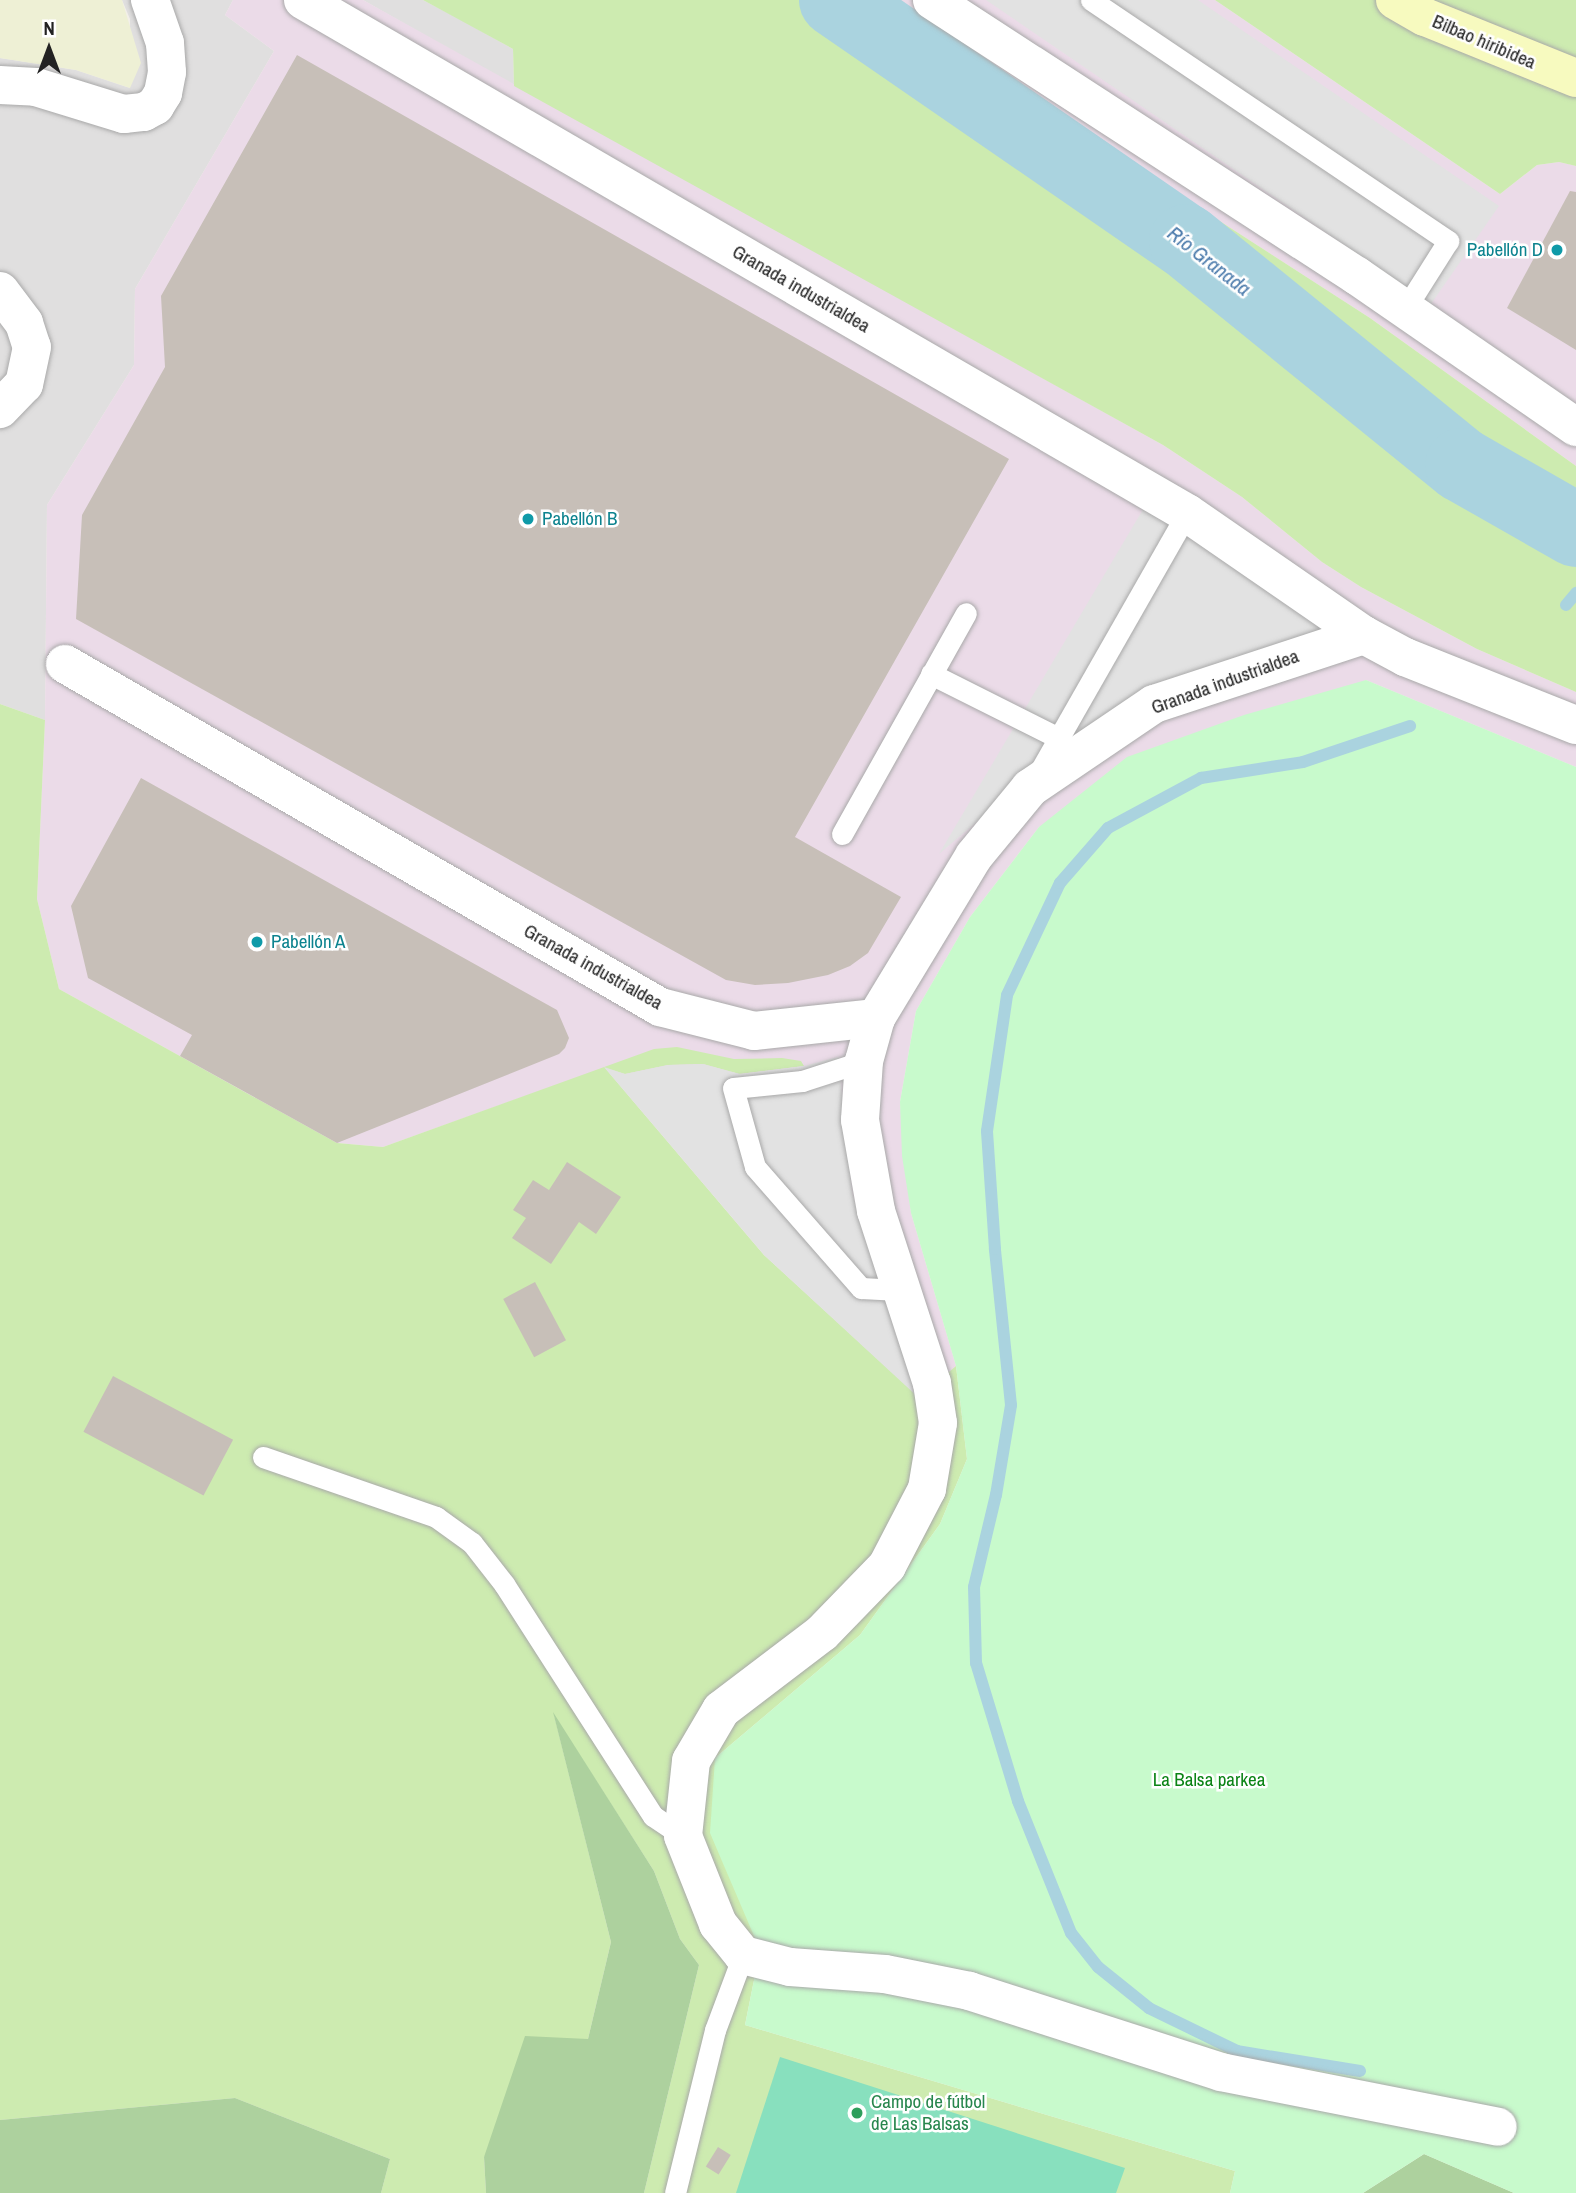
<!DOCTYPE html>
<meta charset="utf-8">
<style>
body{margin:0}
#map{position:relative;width:1576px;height:2193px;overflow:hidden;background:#f2efe9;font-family:"Archivo Narrow",sans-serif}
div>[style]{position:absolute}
.residential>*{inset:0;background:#e0dfdf}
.industrial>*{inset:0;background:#ebdbe8}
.farmland>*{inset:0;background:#eef0d5}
.grass>*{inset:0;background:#cdebb0}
.forest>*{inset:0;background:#add19e}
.park>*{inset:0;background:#c8facc}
.pitch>*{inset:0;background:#88e0be}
.parking>*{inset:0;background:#e2e2e2}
.stream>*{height:12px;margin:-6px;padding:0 6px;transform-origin:6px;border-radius:6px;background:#aad3df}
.river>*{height:74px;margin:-37px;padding:0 37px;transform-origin:37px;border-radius:37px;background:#aad3df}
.building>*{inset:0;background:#c7bfb8;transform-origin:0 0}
.roads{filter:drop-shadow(0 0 2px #a9a9a9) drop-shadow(0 0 2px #a9a9a9)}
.lane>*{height:21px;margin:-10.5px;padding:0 10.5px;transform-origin:10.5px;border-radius:10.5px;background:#fff}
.street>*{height:38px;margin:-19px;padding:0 19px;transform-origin:19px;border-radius:19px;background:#fff}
.secondary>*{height:38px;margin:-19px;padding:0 19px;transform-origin:19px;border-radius:19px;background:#f7fabf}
.dots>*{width:19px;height:19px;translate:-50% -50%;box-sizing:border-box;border:4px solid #fff;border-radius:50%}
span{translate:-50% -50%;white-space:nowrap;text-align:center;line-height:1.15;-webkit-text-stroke:5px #fff;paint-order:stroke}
.street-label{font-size:19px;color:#222}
.culture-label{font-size:19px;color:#0d838f}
.right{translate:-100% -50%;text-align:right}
.left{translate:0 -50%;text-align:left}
.park-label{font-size:19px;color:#0c8416}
.leisure-label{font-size:19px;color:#27864d}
.water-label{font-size:21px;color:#4a7aab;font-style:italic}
.north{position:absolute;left:14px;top:14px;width:70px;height:70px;-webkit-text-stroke:5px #fff;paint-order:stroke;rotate:0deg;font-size:19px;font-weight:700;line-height:28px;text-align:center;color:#222}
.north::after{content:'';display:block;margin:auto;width:24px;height:32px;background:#222;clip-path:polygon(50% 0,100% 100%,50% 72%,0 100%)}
</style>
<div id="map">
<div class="residential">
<div style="clip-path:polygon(122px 0,233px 0,225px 15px,274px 51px,135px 289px,134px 365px,47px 505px,45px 720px,0 704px,0 58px,76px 70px,130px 88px,130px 19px)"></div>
<div style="clip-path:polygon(363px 0,423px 0,463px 21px,513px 49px,514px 86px)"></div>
</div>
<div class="industrial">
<div style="clip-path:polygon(233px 0,363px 0,1163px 445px,1242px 497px,1322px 562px,1361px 587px,1477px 649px,1576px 692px,1576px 767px,1366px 680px,1039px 827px,970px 917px,916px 1011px,900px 1102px,911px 1213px,956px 1366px,919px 1398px,604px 1068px,383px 1147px,337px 1143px,59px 989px,37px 899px,45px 720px,47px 505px,134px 365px,135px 289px,274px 51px,225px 15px)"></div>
<div style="clip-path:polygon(877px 0,1215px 0,1500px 194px,1537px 165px,1559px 162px,1576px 166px,1576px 466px,1370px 318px)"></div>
</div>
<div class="farmland">
<div style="clip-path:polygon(0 0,122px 0,141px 63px,130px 88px,76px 70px,0 58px)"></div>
</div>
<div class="grass">
<div style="clip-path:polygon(423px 0,877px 0,1370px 318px,1576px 466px,1576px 692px,1477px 649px,1361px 587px,1322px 562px,1242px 497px,1163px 445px,514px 86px,513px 49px)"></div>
<div style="clip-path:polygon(1215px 0,1576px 0,1576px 166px,1559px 162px,1537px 165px,1500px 194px)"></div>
<div style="clip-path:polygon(0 704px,45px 720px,37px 899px,59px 989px,337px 1143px,383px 1147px,654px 1049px,677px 1047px,734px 1059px,782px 1058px,801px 1061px,804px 1066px,739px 1074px,703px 1064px,668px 1065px,625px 1074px,605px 1068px,764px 1255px,919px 1397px,956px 1366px,967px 1459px,940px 1524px,860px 1635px,715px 1758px,760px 1950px,745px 2025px,1235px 2171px,1230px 2193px,644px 2193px,699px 1965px,680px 1939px,654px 1871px,554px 1715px,611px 1942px,588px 2039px,484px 2157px,486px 2193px,381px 2193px,390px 2159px,235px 2098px,0 2120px)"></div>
</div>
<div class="forest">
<div style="clip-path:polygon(553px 1712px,654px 1871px,680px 1939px,699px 1965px,644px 2193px,486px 2193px,484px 2157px,525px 2036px,588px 2039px,611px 1942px)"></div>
<div style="clip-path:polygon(235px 2098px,390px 2159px,381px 2193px,0 2193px,0 2120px)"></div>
<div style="clip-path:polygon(1424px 2154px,1514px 2193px,1363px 2193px)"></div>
</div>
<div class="park">
<div style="clip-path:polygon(1366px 680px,1576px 767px,1576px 2193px,1514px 2193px,1424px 2154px,1363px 2193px,1230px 2193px,1235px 2171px,745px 2025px,760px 1950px,710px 1833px,715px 1758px,860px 1635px,940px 1524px,967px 1459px,956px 1366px,911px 1213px,902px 1156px,900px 1102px,916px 1011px,970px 917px,1039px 827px,1127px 757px,1244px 715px)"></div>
</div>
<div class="pitch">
<div style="clip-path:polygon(780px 2057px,1125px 2168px,1116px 2193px,736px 2193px)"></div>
</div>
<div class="parking">
<div style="clip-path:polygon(986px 0,1198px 0,1499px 206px,1431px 304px)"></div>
<div style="clip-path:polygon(1145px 506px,1333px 636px,1095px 721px,939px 854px)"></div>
<div style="clip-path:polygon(838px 1057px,852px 1193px,919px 1398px,764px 1255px,604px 1067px,625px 1074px,668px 1065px,703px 1064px,740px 1074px,804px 1066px)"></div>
</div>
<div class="stream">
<div style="left:1566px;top:605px;width:16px;rotate:-50deg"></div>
<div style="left:1360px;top:2071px;width:125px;rotate:-170.8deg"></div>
<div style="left:1237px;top:2051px;width:98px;rotate:-154deg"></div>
<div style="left:1149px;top:2008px;width:65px;rotate:-141.2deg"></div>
<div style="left:1098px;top:1967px;width:43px;rotate:-128.5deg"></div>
<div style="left:1071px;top:1933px;width:142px;rotate:-111.9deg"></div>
<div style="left:1018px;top:1801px;width:144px;rotate:-106.9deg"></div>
<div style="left:976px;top:1663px;width:76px;rotate:-91.5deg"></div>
<div style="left:974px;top:1587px;width:95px;rotate:-76.6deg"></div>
<div style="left:996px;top:1495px;width:91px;rotate:-80.5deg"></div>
<div style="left:1011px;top:1405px;width:157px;rotate:-95.9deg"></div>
<div style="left:995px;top:1249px;width:118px;rotate:-93.9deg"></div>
<div style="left:987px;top:1131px;width:137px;rotate:-81.6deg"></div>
<div style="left:1007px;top:995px;width:124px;rotate:-64.7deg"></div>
<div style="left:1060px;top:883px;width:73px;rotate:-48.9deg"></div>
<div style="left:1108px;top:828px;width:106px;rotate:-28.3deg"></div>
<div style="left:1201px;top:778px;width:103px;rotate:-8.9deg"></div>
<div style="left:1303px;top:762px;width:113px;rotate:-18.6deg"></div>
</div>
<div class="river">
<div style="left:836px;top:0;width:425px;rotate:34.6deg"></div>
<div style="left:1186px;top:241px;width:355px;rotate:39.1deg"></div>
<div style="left:1462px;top:465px;width:131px;rotate:29.7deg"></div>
</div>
<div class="building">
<div style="clip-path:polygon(297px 55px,1009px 459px,795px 837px,901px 897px,868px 953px,850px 966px,828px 975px,788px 983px,755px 985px,726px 980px,76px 619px,82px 515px,165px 367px,161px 296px)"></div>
<div style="clip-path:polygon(1570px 191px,1576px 192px,1576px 350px,1507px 308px)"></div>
<div style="clip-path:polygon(141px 778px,557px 1010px,569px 1038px,565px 1048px,559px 1054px,337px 1143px,180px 1056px,192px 1035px,88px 978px,71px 906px)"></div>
<div style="clip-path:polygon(567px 1162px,621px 1197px,596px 1234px,579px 1222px,551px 1264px,512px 1238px,526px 1218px,513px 1210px,533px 1180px,549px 1190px)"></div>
<div style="left:535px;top:1282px;width:66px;height:36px;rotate:62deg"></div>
<div style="left:113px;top:1376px;width:136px;height:63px;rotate:28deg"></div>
<div style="left:718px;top:2147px;width:15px;height:23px;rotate:32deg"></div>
</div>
<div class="roads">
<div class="lane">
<div style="left:1091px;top:0;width:431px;rotate:34deg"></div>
<div style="left:1448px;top:241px;width:80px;rotate:122.3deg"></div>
<div style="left:931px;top:674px;width:143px;rotate:26.6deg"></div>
<div style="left:1037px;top:776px;width:303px;rotate:-60.3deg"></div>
<div style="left:842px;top:834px;width:253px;rotate:-60.7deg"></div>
<div style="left:864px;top:1061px;width:65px;rotate:162.1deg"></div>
<div style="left:802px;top:1081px;width:69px;rotate:174.2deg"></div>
<div style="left:733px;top:1088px;width:82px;rotate:74.4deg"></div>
<div style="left:755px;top:1167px;width:161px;rotate:48.8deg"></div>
<div style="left:861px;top:1288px;width:38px;rotate:3deg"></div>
<div style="left:263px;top:1457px;width:183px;rotate:19.1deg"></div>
<div style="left:436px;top:1517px;width:44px;rotate:35.8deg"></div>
<div style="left:472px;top:1543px;width:52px;rotate:52deg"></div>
<div style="left:504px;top:1584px;width:276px;rotate:57.3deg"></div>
<div style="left:653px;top:1816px;width:36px;rotate:34deg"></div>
<div style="left:675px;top:2193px;width:168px;rotate:-76.2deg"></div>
<div style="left:715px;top:2030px;width:80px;rotate:-69.5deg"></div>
</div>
<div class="street">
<div style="left:303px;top:0;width:1022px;rotate:30.13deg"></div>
<div style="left:1187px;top:513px;width:215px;rotate:34.6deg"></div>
<div style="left:1364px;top:635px;width:47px;rotate:28.2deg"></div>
<div style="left:1405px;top:657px;width:184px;rotate:21.7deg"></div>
<div style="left:932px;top:0;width:507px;rotate:33deg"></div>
<div style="left:1357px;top:276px;width:266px;rotate:34.6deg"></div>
<div style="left:0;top:85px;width:36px;rotate:3deg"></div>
<div style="left:36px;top:87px;width:92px;rotate:17.1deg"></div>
<div style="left:124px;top:114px;width:20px;rotate:-6deg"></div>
<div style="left:144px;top:112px;width:13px;rotate:-29deg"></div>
<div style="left:155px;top:106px;width:15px;rotate:-58deg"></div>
<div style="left:163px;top:93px;width:21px;rotate:-79deg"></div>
<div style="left:167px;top:72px;width:29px;rotate:-94deg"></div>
<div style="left:165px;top:43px;width:46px;rotate:-109.2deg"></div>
<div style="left:0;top:291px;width:40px;rotate:53deg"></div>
<div style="left:24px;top:323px;width:25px;rotate:72deg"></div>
<div style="left:32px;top:347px;width:38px;rotate:102deg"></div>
<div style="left:24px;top:384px;width:35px;rotate:134deg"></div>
<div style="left:1364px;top:635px;width:221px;rotate:161.8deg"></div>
<div style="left:1154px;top:704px;width:150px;rotate:145.9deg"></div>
<div style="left:1030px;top:788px;width:88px;rotate:129.5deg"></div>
<div style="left:974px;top:856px;width:189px;rotate:121.2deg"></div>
<div style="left:876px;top:1018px;width:45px;rotate:105.6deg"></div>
<div style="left:864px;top:1061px;width:59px;rotate:93.9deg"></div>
<div style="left:860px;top:1120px;width:92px;rotate:80deg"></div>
<div style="left:876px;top:1211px;width:181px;rotate:72deg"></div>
<div style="left:932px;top:1383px;width:40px;rotate:81.5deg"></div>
<div style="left:938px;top:1423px;width:67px;rotate:99.5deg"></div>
<div style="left:927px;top:1489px;width:87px;rotate:117.5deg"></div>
<div style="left:887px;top:1566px;width:93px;rotate:134.1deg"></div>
<div style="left:822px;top:1633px;width:127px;rotate:142.7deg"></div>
<div style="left:721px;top:1710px;width:59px;rotate:120.5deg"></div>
<div style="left:691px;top:1761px;width:75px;rotate:96.1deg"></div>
<div style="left:683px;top:1836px;width:95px;rotate:68.3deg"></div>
<div style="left:718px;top:1924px;width:40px;rotate:51deg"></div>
<div style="left:743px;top:1955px;width:49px;rotate:14.3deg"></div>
<div style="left:790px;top:1967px;width:95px;rotate:4.2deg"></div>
<div style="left:885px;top:1974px;width:86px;rotate:11.4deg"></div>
<div style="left:969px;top:1991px;width:265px;rotate:17.8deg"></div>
<div style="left:1221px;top:2072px;width:282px;rotate:11.2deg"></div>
<div style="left:65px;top:664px;width:687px;rotate:29.96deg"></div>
<div style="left:660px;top:1007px;width:97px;rotate:14.3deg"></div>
<div style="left:754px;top:1031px;width:123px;rotate:-6.1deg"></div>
</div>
<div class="secondary">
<div style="left:1395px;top:0;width:34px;rotate:30deg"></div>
<div style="left:1425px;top:17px;width:163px;rotate:22deg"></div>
</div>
</div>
<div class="dots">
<div style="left:1557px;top:250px;background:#0f9aa8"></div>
<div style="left:528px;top:519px;background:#0f9aa8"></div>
<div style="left:257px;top:942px;background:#0f9aa8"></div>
<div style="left:857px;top:2113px;background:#2e9e5b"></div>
</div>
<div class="street-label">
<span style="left:1484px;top:42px;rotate:23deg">Bilbao hiribidea</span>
<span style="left:801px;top:289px;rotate:30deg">Granada industrialdea</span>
<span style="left:1225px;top:682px;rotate:-20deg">Granada industrialdea</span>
<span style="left:593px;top:967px;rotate:29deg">Granada industrialdea</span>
</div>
<div class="culture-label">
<span class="right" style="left:1543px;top:250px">Pabellón D</span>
<span class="left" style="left:542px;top:519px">Pabellón B</span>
<span class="left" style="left:271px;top:942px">Pabellón A</span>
</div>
<div class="park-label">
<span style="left:1209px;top:1780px">La Balsa parkea</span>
</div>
<div class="leisure-label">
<span class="left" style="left:871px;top:2113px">Campo de fútbol<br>de Las Balsas</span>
</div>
<div class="water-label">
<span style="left:1209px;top:261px;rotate:38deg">Río Granada</span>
</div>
<div class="north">N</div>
</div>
